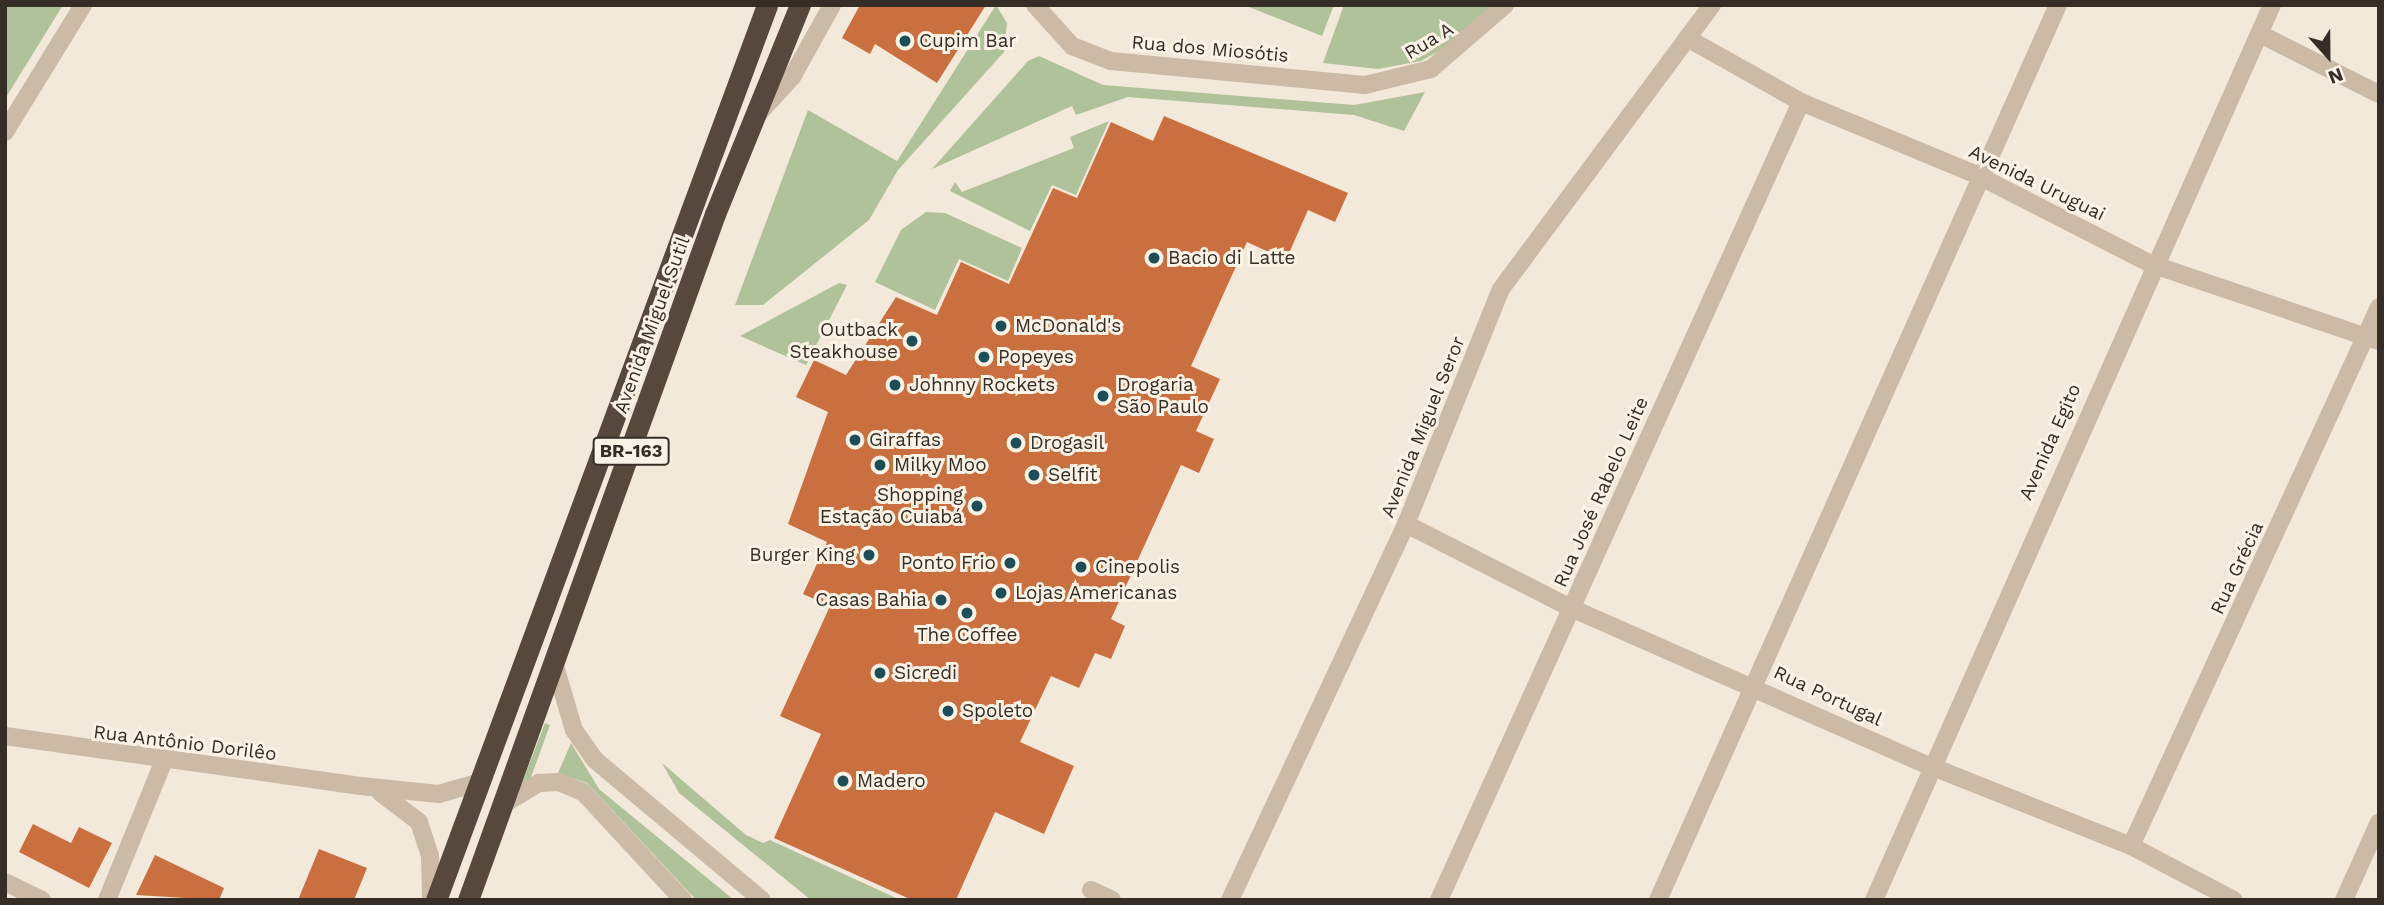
<!DOCTYPE html>
<meta charset="utf-8">
<style>
body{margin:0}
#map{position:relative;width:2384px;height:905px;overflow:hidden;background:#f2e9da;font-family:"Work Sans",sans-serif}
div>[style]{position:absolute}
.green>*{inset:0;background:#b0c299}
.building>*{inset:0;background:#ca7040}
.minor>*{height:18px;margin:-9px;padding:0 9px;transform-origin:9px;border-radius:9px;background:#cbbaa5}
.highway>*{height:21px;margin:-10.5px;padding:0 10.5px;transform-origin:10.5px;border-radius:10.5px;background:#57483d}
.dots>*{width:19px;height:19px;translate:-50% -50%;box-sizing:border-box;border:4px solid #faf3e6;border-radius:50%}
span{translate:-50% -50%;white-space:nowrap;text-align:center;line-height:1.15;-webkit-text-stroke:6px #faf3e6;paint-order:stroke}
.shield-label span{padding:2px 5px;background:#faf3e6;border:2px solid;border-radius:5px;-webkit-text-stroke-width:0}
.shield-label{font-size:18px;color:#362d27;font-weight:700}
.poi-label{font-size:19px;color:#362d27}
.left{translate:0 -50%;text-align:left}
.right{translate:-100% -50%;text-align:right}
.street-label{font-size:19px;color:#362d27}
.frame{position:absolute;inset:0;border:7px solid #362d27;pointer-events:none}
.north{position:absolute;left:2293px;top:21px;width:70px;height:70px;-webkit-text-stroke:5px #faf3e6;paint-order:stroke;rotate:159deg;font-size:19px;font-weight:700;line-height:28px;text-align:center;color:#362d27}
.north::after{content:'';display:block;margin:auto;width:24px;height:32px;background:#362d27;clip-path:polygon(50% 0,100% 100%,50% 72%,0 100%)}
</style>
<div id="map">
<div class="green">
<div style="clip-path:polygon(5px 5px,63px 5px,5px 99px)"></div>
<div style="clip-path:polygon(996px 5px,1007px 23px,1004px 52px,898px 170px,869px 220px,763px 305px,735px 305px,808px 110px,897px 161px)"></div>
<div style="clip-path:polygon(1244px 5px,1334px 5px,1322px 36px)"></div>
<div style="clip-path:polygon(1344px 5px,1492px 5px,1450px 45px,1421px 61px,1378px 69px,1323px 63px)"></div>
<div style="clip-path:polygon(1039px 56px,1103px 85px,1354px 105px,1425px 92px,1404px 131px,1354px 115px,1128px 97px,1076px 115px,1072px 106px,932px 169px,1028px 61px)"></div>
<div style="clip-path:polygon(1109px 121px,1076px 195px,1052px 185px,1030px 231px,950px 191px,955px 182px,962px 192px,1074px 148px,1070px 137px)"></div>
<div style="clip-path:polygon(926px 212px,945px 213px,1022px 248px,1008px 281px,959px 259px,935px 310px,875px 282px,901px 230px)"></div>
<div style="clip-path:polygon(839px 283px,847px 285px,806px 365px,740px 336px)"></div>
<div style="clip-path:polygon(545px 723px,550px 725px,530px 780px,522px 783px)"></div>
<div style="clip-path:polygon(571px 743px,599px 789px,734px 900px,696px 900px,587px 783px,558px 773px)"></div>
<div style="clip-path:polygon(662px 763px,746px 835px,763px 843px,770px 840px,896px 898px,811px 900px,679px 793px)"></div>
</div>
<div class="building">
<div style="clip-path:polygon(860px 5px,986px 5px,937px 83px,875px 44px,870px 54px,842px 38px)"></div>
<div style="clip-path:polygon(1164px 116px,1348px 193px,1335px 222px,1308px 210px,1286px 260px,1247px 242px,1191px 366px,1220px 379px,1196px 431px,1214px 439px,1199px 473px,1181px 465px,1111px 619px,1125px 626px,1111px 659px,1095px 653px,1079px 688px,1051px 676px,1020px 742px,1074px 766px,1044px 834px,995px 812px,956px 900px,912px 900px,774px 838px,821px 734px,780px 716px,830px 606px,803px 594px,827px 542px,788px 524px,828px 412px,796px 397px,814px 360px,846px 375px,896px 297px,937px 315px,961px 262px,1009px 284px,1053px 188px,1077px 198px,1111px 122px,1153px 141px)"></div>
<div style="clip-path:polygon(33px 824px,71px 843px,79px 827px,112px 843px,89px 888px,19px 852px)"></div>
<div style="clip-path:polygon(319px 849px,367px 868px,354px 900px,298px 900px)"></div>
<div style="clip-path:polygon(155px 855px,224px 888px,219px 900px,136px 895px)"></div>
</div>
<div class="minor">
<div style="left:1035px;top:5px;width:55px;rotate:47.9deg"></div>
<div style="left:1072px;top:46px;width:42px;rotate:21deg"></div>
<div style="left:1111px;top:61px;width:255px;rotate:5.4deg"></div>
<div style="left:1365px;top:85px;width:68px;rotate:-13.6deg"></div>
<div style="left:1431px;top:69px;width:98px;rotate:-40.9deg"></div>
<div style="left:2260px;top:34px;width:133px;rotate:26.8deg"></div>
<div style="left:1687px;top:38px;width:131px;rotate:29.3deg"></div>
<div style="left:1801px;top:102px;width:191px;rotate:22.5deg"></div>
<div style="left:1977px;top:175px;width:195px;rotate:27.1deg"></div>
<div style="left:2151px;top:264px;width:241px;rotate:18.7deg"></div>
<div style="left:759px;top:113px;width:49px;rotate:-47.5deg"></div>
<div style="left:792px;top:77px;width:82px;rotate:-60.9deg"></div>
<div style="left:5px;top:132px;width:149px;rotate:-58.4deg"></div>
<div style="left:1406px;top:524px;width:185px;rotate:27deg"></div>
<div style="left:1571px;top:608px;width:392px;rotate:23.8deg"></div>
<div style="left:1930px;top:766px;width:216px;rotate:21.7deg"></div>
<div style="left:2131px;top:846px;width:116px;rotate:27.7deg"></div>
<div style="left:555px;top:666px;width:67px;rotate:73.5deg"></div>
<div style="left:574px;top:730px;width:35px;rotate:55deg"></div>
<div style="left:594px;top:759px;width:219px;rotate:40deg"></div>
<div style="left:5px;top:736px;width:359px;rotate:8deg"></div>
<div style="left:361px;top:786px;width:78px;rotate:5.9deg"></div>
<div style="left:439px;top:794px;width:43px;rotate:-16.3deg"></div>
<div style="left:381px;top:793px;width:48px;rotate:37.3deg"></div>
<div style="left:419px;top:822px;width:35px;rotate:72deg"></div>
<div style="left:430px;top:855px;width:45px;rotate:88.7deg"></div>
<div style="left:504px;top:804px;width:41px;rotate:-31deg"></div>
<div style="left:539px;top:783px;width:20px;rotate:-3deg"></div>
<div style="left:559px;top:782px;width:26px;rotate:23deg"></div>
<div style="left:583px;top:792px;width:147px;rotate:47.2deg"></div>
<div style="left:2131px;top:846px;width:593px;rotate:-65.29deg"></div>
<div style="left:5px;top:882px;width:41px;rotate:25.9deg"></div>
<div style="left:1091px;top:890px;width:23px;rotate:25deg"></div>
<div style="left:107px;top:900px;width:148px;rotate:-67.8deg"></div>
<div style="left:1230px;top:900px;width:415px;rotate:-64.9deg"></div>
<div style="left:1406px;top:524px;width:253px;rotate:-68deg"></div>
<div style="left:1501px;top:289px;width:354px;rotate:-53.4deg"></div>
<div style="left:1439px;top:900px;width:876px;rotate:-65.6deg"></div>
<div style="left:1658px;top:900px;width:980px;rotate:-65.92deg"></div>
<div style="left:1874px;top:900px;width:980px;rotate:-66.03deg"></div>
<div style="left:2344px;top:900px;width:85px;rotate:-65.8deg"></div>
</div>
<div class="highway">
<div style="left:436px;top:900px;width:954px;rotate:-69.7deg"></div>
<div style="left:468px;top:900px;width:729px;rotate:-70.2deg"></div>
<div style="left:715px;top:214px;width:226px;rotate:-67.9deg"></div>
</div>
<div class="dots">
<div style="left:905px;top:41px;background:#1b4e59"></div>
<div style="left:1154px;top:258px;background:#1b4e59"></div>
<div style="left:1001px;top:326px;background:#1b4e59"></div>
<div style="left:912px;top:341px;background:#1b4e59"></div>
<div style="left:984px;top:357px;background:#1b4e59"></div>
<div style="left:895px;top:385px;background:#1b4e59"></div>
<div style="left:1103px;top:396px;background:#1b4e59"></div>
<div style="left:855px;top:440px;background:#1b4e59"></div>
<div style="left:1016px;top:443px;background:#1b4e59"></div>
<div style="left:880px;top:465px;background:#1b4e59"></div>
<div style="left:1034px;top:475px;background:#1b4e59"></div>
<div style="left:977px;top:506px;background:#1b4e59"></div>
<div style="left:869px;top:555px;background:#1b4e59"></div>
<div style="left:1010px;top:563px;background:#1b4e59"></div>
<div style="left:1081px;top:567px;background:#1b4e59"></div>
<div style="left:1001px;top:593px;background:#1b4e59"></div>
<div style="left:941px;top:600px;background:#1b4e59"></div>
<div style="left:967px;top:613px;background:#1b4e59"></div>
<div style="left:880px;top:673px;background:#1b4e59"></div>
<div style="left:948px;top:711px;background:#1b4e59"></div>
<div style="left:843px;top:781px;background:#1b4e59"></div>
</div>
<div class="shield-label">
<span style="left:631px;top:451px">BR-163</span>
</div>
<div class="poi-label">
<span class="left" style="left:919px;top:41px">Cupim Bar</span>
<span class="left" style="left:1168px;top:258px">Bacio di Latte</span>
<span class="left" style="left:1015px;top:326px">McDonald's</span>
<span class="right" style="left:898px;top:341px">Outback<br>Steakhouse</span>
<span class="left" style="left:998px;top:357px">Popeyes</span>
<span class="left" style="left:909px;top:385px">Johnny Rockets</span>
<span class="left" style="left:1117px;top:396px">Drogaria<br>São Paulo</span>
<span class="left" style="left:869px;top:440px">Giraffas</span>
<span class="left" style="left:1030px;top:443px">Drogasil</span>
<span class="left" style="left:894px;top:465px">Milky Moo</span>
<span class="left" style="left:1048px;top:475px">Selfit</span>
<span class="right" style="left:963px;top:506px">Shopping<br>Estação Cuiabá</span>
<span class="right" style="left:855px;top:555px">Burger King</span>
<span class="right" style="left:996px;top:563px">Ponto Frio</span>
<span class="left" style="left:1095px;top:567px">Cinepolis</span>
<span class="left" style="left:1015px;top:593px">Lojas Americanas</span>
<span class="right" style="left:927px;top:600px">Casas Bahia</span>
<span style="left:967px;top:635px">The Coffee</span>
<span class="left" style="left:894px;top:673px">Sicredi</span>
<span class="left" style="left:962px;top:711px">Spoleto</span>
<span class="left" style="left:857px;top:781px">Madero</span>
</div>
<div class="street-label">
<span style="left:1429px;top:41px;rotate:-31deg">Rua A</span>
<span style="left:1210px;top:49px;rotate:5deg">Rua dos Miosótis</span>
<span style="left:2037px;top:183px;rotate:26deg">Avenida Uruguai</span>
<span style="left:652px;top:325px;rotate:-70deg">Avenida Miguel Sutil</span>
<span style="left:1423px;top:427px;rotate:-68deg">Avenida Miguel Seror</span>
<span style="left:2050px;top:442px;rotate:-66deg">Avenida Egito</span>
<span style="left:1601px;top:492px;rotate:-66deg">Rua José Rabelo Leite</span>
<span style="left:2237px;top:568px;rotate:-65deg">Rua Grécia</span>
<span style="left:1828px;top:696px;rotate:25deg">Rua Portugal</span>
<span style="left:185px;top:743px;rotate:7deg">Rua Antônio Dorilêo</span>
</div>
<div class="frame"></div>
<div class="north">N</div>
</div>
